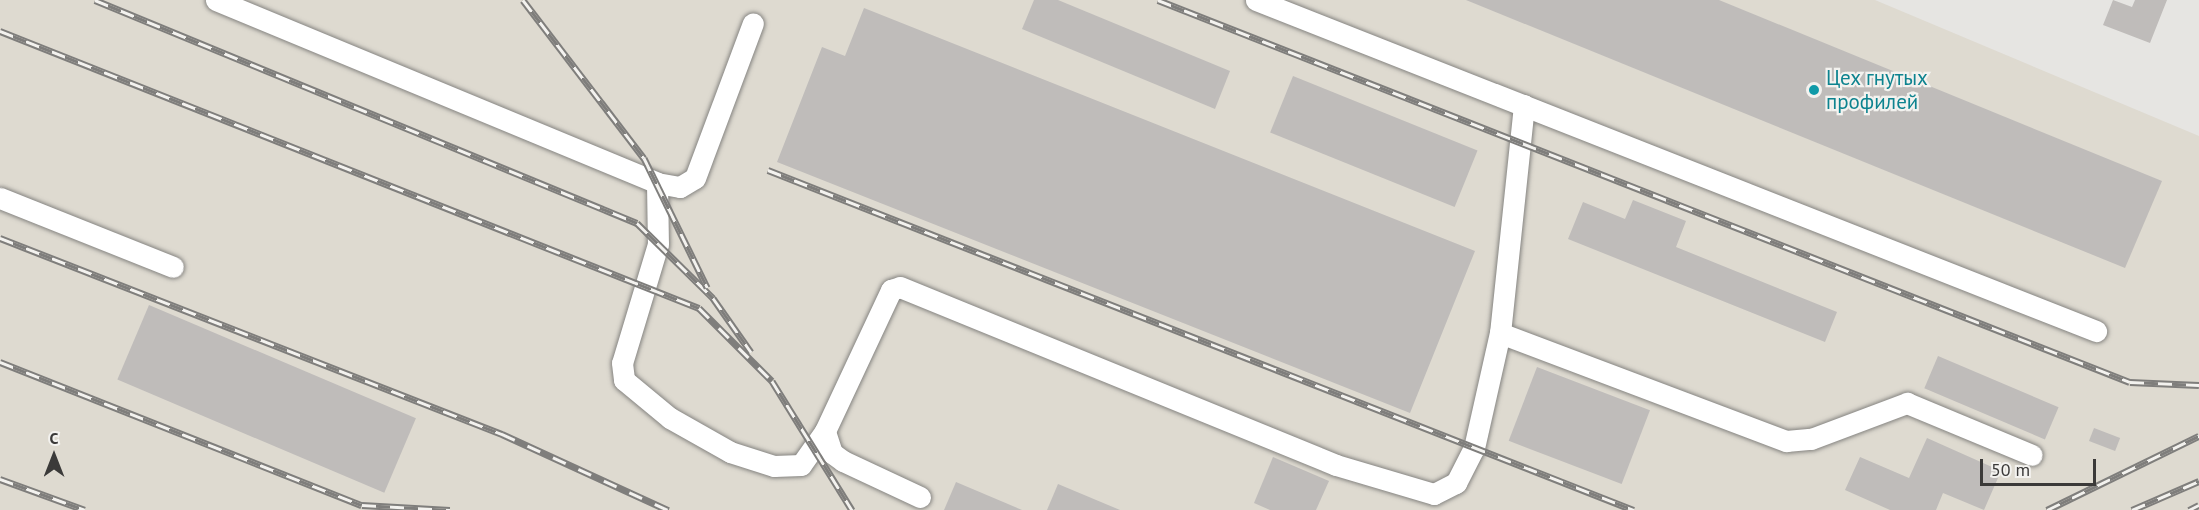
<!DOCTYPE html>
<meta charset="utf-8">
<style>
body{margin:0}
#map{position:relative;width:2199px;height:510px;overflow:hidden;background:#e6e5e2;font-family:"PT Sans",sans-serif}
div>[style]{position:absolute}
.built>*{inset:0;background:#dedad0}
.building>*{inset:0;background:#bfbcba;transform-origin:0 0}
.roads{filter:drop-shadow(0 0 2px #858481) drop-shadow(0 0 2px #858481)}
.minor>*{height:21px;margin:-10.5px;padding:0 10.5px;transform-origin:10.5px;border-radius:10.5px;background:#fff}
.rail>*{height:7px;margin-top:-3.5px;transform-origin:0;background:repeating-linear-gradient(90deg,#f3f2ef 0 14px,#7f7e7c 0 28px);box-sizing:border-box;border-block:2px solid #7f7e7c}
.dots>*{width:16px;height:16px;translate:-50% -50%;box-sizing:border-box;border:3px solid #f3f2ef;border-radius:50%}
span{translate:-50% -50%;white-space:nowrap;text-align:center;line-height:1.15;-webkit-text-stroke:4.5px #f3f2ef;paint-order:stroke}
.culture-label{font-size:21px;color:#0d838f}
.left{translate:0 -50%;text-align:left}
.north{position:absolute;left:24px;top:426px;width:60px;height:60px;-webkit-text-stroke:4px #f3f2ef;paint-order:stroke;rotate:0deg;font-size:16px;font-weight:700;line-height:24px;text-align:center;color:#3b3a39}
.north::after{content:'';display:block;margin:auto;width:21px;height:27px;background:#3b3a39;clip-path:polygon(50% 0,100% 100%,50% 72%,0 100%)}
.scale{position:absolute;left:1980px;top:459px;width:116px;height:27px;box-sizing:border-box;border:3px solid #3b3a39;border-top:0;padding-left:8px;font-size:18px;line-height:21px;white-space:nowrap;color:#3b3a39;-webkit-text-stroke:4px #f3f2ef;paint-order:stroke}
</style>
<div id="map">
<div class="built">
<div style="clip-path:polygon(0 0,1875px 0,2199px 136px,2199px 510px,0 510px)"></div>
</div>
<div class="building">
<div style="clip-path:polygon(1034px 0,1058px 0,1230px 71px,1215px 109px,1022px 29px)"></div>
<div style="clip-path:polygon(1466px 0,1719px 0,2162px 181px,2125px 268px)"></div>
<div style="clip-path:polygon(2113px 0,2132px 7px,2135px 0,2167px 0,2150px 43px,2103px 25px)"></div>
<div style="clip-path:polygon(864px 8px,1475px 251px,1410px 413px,777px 162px,822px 47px,845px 56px)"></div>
<div style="left:1293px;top:76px;width:199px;height:61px;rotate:22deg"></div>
<div style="clip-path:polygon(1633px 200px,1686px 221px,1676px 247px,1837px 312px,1825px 342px,1568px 239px,1583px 202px,1625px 219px)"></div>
<div style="left:149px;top:305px;width:290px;height:81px;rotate:23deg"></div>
<div style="left:1938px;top:356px;width:131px;height:35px;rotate:23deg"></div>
<div style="left:1537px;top:367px;width:121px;height:79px;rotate:21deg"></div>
<div style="left:2094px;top:428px;width:28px;height:14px;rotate:21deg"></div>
<div style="clip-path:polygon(1927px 438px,2001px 471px,1984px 510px,1943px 493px,1936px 510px,1890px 510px,1845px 490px,1860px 457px,1909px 478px)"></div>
<div style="clip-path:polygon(1273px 457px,1329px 481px,1316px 510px,1270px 510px,1254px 503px)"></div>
<div style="clip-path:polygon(956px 482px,1022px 510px,944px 510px)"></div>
<div style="clip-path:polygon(1058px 484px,1120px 510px,1047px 510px)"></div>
</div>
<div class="roads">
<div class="minor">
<div style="left:216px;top:0;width:477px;rotate:22.5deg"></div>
<div style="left:657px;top:183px;width:23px;rotate:10deg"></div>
<div style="left:680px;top:187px;width:17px;rotate:-31deg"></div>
<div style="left:695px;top:178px;width:165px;rotate:-69.5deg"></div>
<div style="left:1256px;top:0;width:903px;rotate:21.51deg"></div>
<div style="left:1524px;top:105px;width:229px;rotate:96deg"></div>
<div style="left:1500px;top:333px;width:306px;rotate:20.7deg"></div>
<div style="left:1786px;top:441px;width:25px;rotate:-5deg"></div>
<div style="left:1811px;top:439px;width:103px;rotate:-20.6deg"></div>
<div style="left:1907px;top:403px;width:135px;rotate:22.6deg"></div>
<div style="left:657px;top:183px;width:61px;rotate:89.1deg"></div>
<div style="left:658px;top:244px;width:124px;rotate:106.8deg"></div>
<div style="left:622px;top:363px;width:17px;rotate:83deg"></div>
<div style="left:624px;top:380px;width:60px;rotate:39.6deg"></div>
<div style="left:670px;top:418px;width:69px;rotate:29.5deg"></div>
<div style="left:730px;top:452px;width:46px;rotate:17.7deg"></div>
<div style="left:774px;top:466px;width:27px;rotate:-2deg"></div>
<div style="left:801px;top:465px;width:42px;rotate:-54.8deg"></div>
<div style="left:0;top:198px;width:186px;rotate:21.7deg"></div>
<div style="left:920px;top:497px;width:85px;rotate:-154.9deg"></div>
<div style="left:843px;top:461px;width:14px;rotate:-144deg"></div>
<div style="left:832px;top:453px;width:23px;rotate:-108deg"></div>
<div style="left:825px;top:431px;width:156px;rotate:-64.9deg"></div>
<div style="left:891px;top:290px;width:9px;rotate:-18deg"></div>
<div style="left:900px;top:287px;width:471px;rotate:22.2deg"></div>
<div style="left:1336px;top:465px;width:102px;rotate:16.5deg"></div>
<div style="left:1434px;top:494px;width:25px;rotate:-27deg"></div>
<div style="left:1456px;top:483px;width:39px;rotate:-63deg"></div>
<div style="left:1474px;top:448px;width:118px;rotate:-77.3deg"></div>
</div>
</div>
<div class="rail">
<div style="left:95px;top:0;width:586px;rotate:22.36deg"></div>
<div style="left:637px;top:223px;width:107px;rotate:44.6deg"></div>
<div style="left:713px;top:298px;width:66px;rotate:54.9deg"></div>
<div style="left:523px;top:0;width:199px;rotate:52.6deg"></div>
<div style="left:644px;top:158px;width:144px;rotate:64deg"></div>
<div style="left:1158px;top:0;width:1044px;rotate:21.46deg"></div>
<div style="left:2130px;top:382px;width:69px;rotate:2.5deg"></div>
<div style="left:0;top:31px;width:752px;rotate:21.62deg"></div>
<div style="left:699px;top:308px;width:103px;rotate:45deg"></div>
<div style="left:772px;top:381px;width:152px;rotate:58.2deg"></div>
<div style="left:768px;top:170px;width:930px;rotate:21.44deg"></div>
<div style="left:0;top:238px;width:539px;rotate:21.33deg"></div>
<div style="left:502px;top:434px;width:183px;rotate:24.6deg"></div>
<div style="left:0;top:362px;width:389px;rotate:21.6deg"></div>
<div style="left:362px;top:505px;width:88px;rotate:3.3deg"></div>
<div style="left:0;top:479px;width:90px;rotate:20deg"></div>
<div style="left:2047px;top:510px;width:169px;rotate:-26deg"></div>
<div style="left:2132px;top:510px;width:73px;rotate:-23.4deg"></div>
<div style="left:2189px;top:510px;width:11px;rotate:-27deg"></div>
</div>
<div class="dots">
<div style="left:1814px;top:90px;background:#0f9aa8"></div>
</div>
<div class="culture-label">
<span class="left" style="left:1826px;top:90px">Цех гнутых<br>профилей</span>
</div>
<div class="north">С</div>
<div class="scale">50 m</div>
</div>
